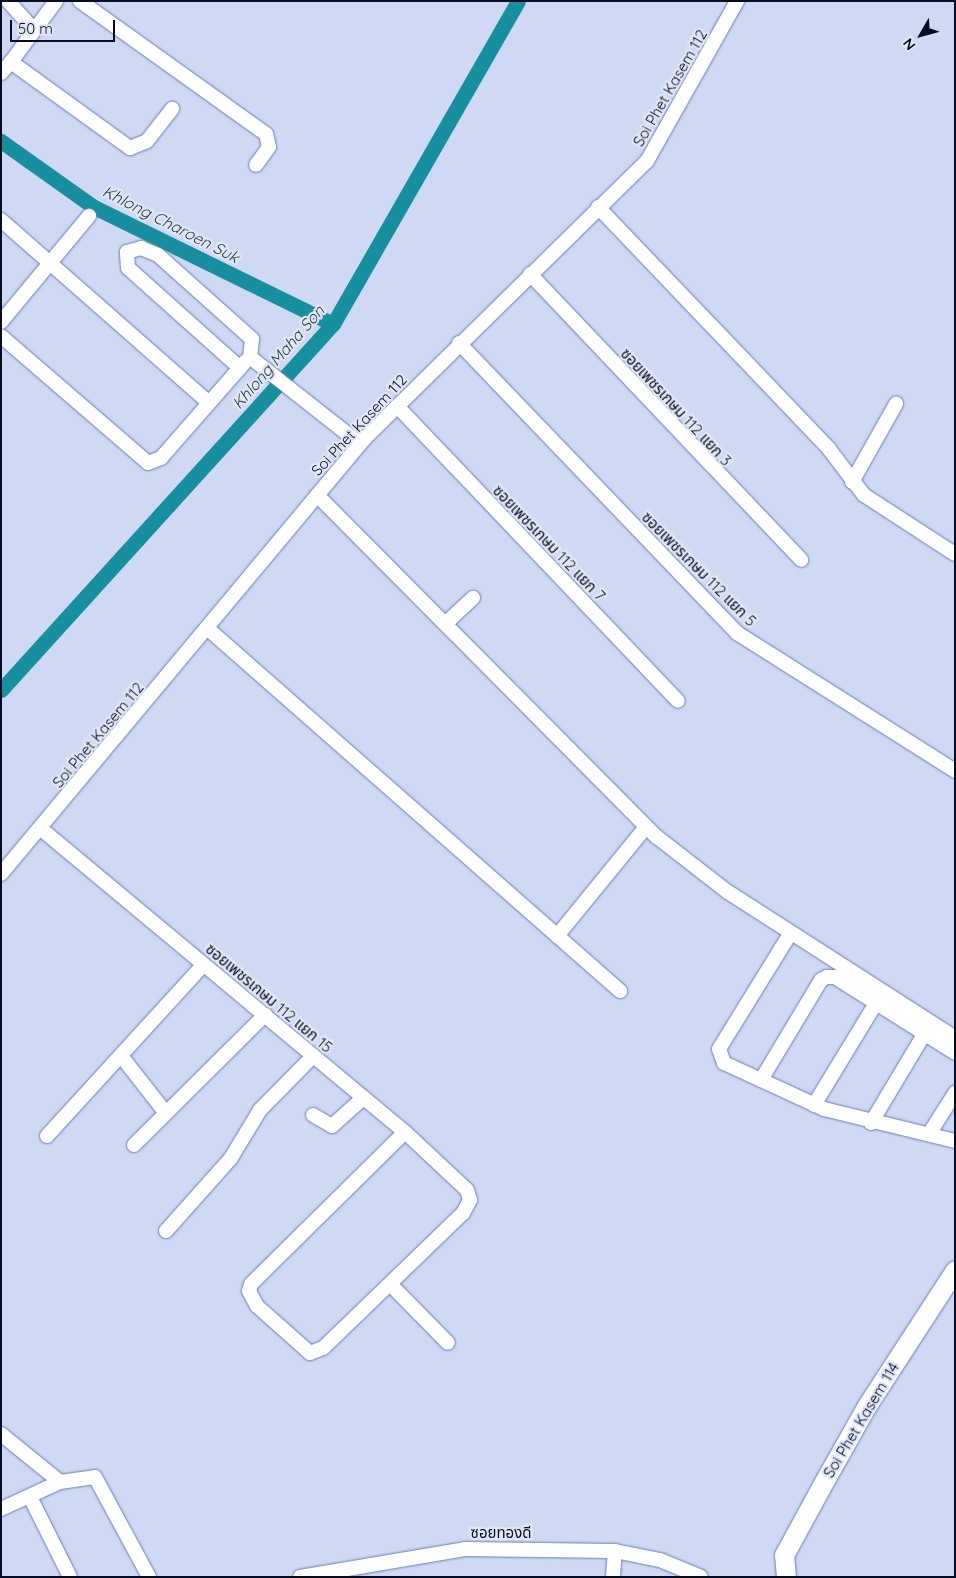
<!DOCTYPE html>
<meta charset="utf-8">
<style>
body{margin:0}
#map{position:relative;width:956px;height:1578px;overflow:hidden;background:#cfd9f4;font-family:Quicksand,"Noto Sans Thai",sans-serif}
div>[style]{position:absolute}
.canal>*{height:15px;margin:-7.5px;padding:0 7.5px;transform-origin:7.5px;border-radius:7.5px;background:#188f9e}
.roads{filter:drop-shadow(0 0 1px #687ebb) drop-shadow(0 0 1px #687ebb)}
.street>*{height:14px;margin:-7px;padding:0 7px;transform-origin:7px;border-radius:7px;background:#fff}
.secondary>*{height:19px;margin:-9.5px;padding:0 9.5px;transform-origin:9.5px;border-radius:9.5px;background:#fff}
span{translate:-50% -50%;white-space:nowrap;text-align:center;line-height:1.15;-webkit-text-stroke:4.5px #e1e7f4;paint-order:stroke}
.street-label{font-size:15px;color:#060c23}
.water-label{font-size:16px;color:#1c3c41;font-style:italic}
.frame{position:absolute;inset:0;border:2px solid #060c23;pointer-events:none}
.north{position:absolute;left:896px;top:10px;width:50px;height:50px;-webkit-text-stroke:4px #e1e7f4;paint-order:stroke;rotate:232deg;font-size:14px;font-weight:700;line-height:20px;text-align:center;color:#060c23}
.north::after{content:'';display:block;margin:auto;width:18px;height:22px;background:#060c23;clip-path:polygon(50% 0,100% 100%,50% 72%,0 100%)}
.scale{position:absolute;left:10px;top:20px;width:105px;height:22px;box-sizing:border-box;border:2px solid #060c23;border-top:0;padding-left:6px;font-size:15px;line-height:18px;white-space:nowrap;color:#060c23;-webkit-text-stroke:4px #e1e7f4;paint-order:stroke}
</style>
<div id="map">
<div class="canal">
<div style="left:1px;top:141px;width:114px;rotate:35.4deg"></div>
<div style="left:94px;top:207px;width:266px;rotate:26.1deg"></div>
<div style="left:1px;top:690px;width:494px;rotate:-47.8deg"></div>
<div style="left:333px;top:324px;width:372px;rotate:-60.2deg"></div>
</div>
<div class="roads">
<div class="street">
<div style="left:8px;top:1px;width:39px;rotate:48deg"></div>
<div style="left:56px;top:1px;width:76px;rotate:126.4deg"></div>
<div style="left:11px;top:62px;width:147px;rotate:35.9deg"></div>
<div style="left:130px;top:148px;width:18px;rotate:-22deg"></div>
<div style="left:147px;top:141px;width:41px;rotate:-52deg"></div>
<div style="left:80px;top:1px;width:229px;rotate:35.6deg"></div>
<div style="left:266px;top:134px;width:13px;rotate:77deg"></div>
<div style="left:269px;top:147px;width:22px;rotate:126deg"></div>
<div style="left:1px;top:73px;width:15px;rotate:-48deg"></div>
<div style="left:598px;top:207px;width:335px;rotate:46.3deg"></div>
<div style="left:829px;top:449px;width:58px;rotate:52.7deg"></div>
<div style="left:864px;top:495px;width:108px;rotate:33deg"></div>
<div style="left:1px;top:220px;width:276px;rotate:41.3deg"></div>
<div style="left:530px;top:274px;width:394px;rotate:46.5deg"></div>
<div style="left:1px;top:322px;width:138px;rotate:-50.3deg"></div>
<div style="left:1px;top:336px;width:194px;rotate:40.8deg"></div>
<div style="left:148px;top:463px;width:14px;rotate:-21deg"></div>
<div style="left:161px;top:458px;width:129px;rotate:-48.8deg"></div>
<div style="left:459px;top:343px;width:402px;rotate:46.2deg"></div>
<div style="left:737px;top:633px;width:258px;rotate:32.3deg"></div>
<div style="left:240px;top:368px;width:150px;rotate:-138.2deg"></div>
<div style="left:128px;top:268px;width:16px;rotate:-94deg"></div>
<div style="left:127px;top:252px;width:15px;rotate:-16deg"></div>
<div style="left:141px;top:248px;width:18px;rotate:22deg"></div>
<div style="left:158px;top:255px;width:126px;rotate:41.8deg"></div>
<div style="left:252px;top:339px;width:18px;rotate:96deg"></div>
<div style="left:250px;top:357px;width:140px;rotate:38.3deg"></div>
<div style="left:397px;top:406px;width:407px;rotate:46.4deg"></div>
<div style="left:852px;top:482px;width:90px;rotate:-60.6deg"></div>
<div style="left:317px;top:495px;width:482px;rotate:45.2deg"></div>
<div style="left:657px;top:837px;width:90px;rotate:37.8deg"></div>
<div style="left:728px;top:892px;width:270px;rotate:32.7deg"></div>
<div style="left:446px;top:623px;width:37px;rotate:-43deg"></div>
<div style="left:207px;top:628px;width:550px;rotate:41.31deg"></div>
<div style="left:40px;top:828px;width:475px;rotate:39.8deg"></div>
<div style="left:405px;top:1132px;width:85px;rotate:43.1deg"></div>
<div style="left:467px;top:1190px;width:10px;rotate:73deg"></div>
<div style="left:470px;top:1200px;width:15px;rotate:118deg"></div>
<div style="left:463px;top:1213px;width:194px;rotate:136deg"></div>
<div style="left:323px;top:1348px;width:14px;rotate:159deg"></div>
<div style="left:310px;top:1353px;width:71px;rotate:-138.4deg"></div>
<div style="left:257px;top:1306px;width:17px;rotate:-118deg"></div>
<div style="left:249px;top:1291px;width:7px;rotate:-74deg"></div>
<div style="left:251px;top:1284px;width:216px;rotate:-44.6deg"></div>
<div style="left:1px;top:874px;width:568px;rotate:-50.14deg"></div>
<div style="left:365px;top:438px;width:395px;rotate:-44.5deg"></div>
<div style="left:647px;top:161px;width:184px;rotate:-60.6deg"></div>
<div style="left:790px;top:934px;width:135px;rotate:121.7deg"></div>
<div style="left:719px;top:1049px;width:15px;rotate:70deg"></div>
<div style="left:724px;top:1063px;width:110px;rotate:24.7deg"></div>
<div style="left:824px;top:1109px;width:135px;rotate:13.7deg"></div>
<div style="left:557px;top:936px;width:141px;rotate:-50.8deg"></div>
<div style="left:122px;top:1057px;width:70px;rotate:52deg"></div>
<div style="left:761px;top:1080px;width:117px;rotate:-59deg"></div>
<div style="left:821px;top:980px;width:7px;rotate:-27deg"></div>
<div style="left:827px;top:977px;width:8px"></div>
<div style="left:835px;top:977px;width:142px;rotate:32.3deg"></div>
<div style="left:814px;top:1105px;width:119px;rotate:-58.7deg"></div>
<div style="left:313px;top:1115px;width:22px;rotate:30deg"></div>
<div style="left:332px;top:1126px;width:40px;rotate:-42deg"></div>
<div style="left:871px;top:1123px;width:113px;rotate:-59.1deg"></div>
<div style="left:929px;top:1134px;width:49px;rotate:-57.6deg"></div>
<div style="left:47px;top:1136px;width:231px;rotate:-47.6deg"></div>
<div style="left:134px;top:1145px;width:185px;rotate:-44.8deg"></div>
<div style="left:166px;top:1231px;width:98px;rotate:-48.3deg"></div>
<div style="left:231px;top:1158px;width:56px;rotate:-58.9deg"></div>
<div style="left:260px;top:1110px;width:76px;rotate:-45.5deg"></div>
<div style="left:391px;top:1285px;width:81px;rotate:45.5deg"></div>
<div style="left:1px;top:1434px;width:76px;rotate:39.1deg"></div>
<div style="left:30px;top:1497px;width:89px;rotate:63.4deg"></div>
<div style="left:1px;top:1509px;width:65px;rotate:-24.6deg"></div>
<div style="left:60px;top:1482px;width:35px;rotate:-8deg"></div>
<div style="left:95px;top:1477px;width:114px;rotate:61.6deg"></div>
<div style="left:300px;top:1577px;width:167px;rotate:-9.6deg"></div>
<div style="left:465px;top:1549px;width:150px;rotate:0.8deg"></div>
<div style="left:615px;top:1551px;width:46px;rotate:11.3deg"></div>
<div style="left:660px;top:1560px;width:44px;rotate:22.5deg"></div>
<div style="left:613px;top:1577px;width:26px;rotate:-86deg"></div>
</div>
<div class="secondary">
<div style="left:786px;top:1577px;width:22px;rotate:-95deg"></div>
<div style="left:784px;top:1555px;width:77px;rotate:-61.4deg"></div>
<div style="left:821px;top:1487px;width:92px;rotate:-60.6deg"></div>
<div style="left:866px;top:1407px;width:163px;rotate:-57deg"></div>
</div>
</div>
<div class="street-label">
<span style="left:670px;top:88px;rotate:-60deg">Soi Phet Kasem 112</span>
<span style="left:676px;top:407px;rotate:47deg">ซอยเพชรเกษม 112 แยก 3</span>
<span style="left:359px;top:425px;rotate:-47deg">Soi Phet Kasem 112</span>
<span style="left:549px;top:543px;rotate:46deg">ซอยเพชรเกษม 112 แยก 7</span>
<span style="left:699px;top:569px;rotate:45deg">ซอยเพชรเกษม 112 แยก 5</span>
<span style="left:98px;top:735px;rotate:-50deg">Soi Phet Kasem 112</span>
<span style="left:269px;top:998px;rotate:40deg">ซอยเพชรเกษม 112 แยก 15</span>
<span style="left:861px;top:1420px;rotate:-59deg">Soi Phet Kasem 114</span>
<span style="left:501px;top:1533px">ซอยทองดี</span>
</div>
<div class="water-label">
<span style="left:171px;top:224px;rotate:27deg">Khlong Charoen Suk</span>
<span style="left:278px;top:357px;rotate:-49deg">Khlong Maha Son</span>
</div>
<div class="frame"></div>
<div class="north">N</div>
<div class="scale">50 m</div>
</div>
